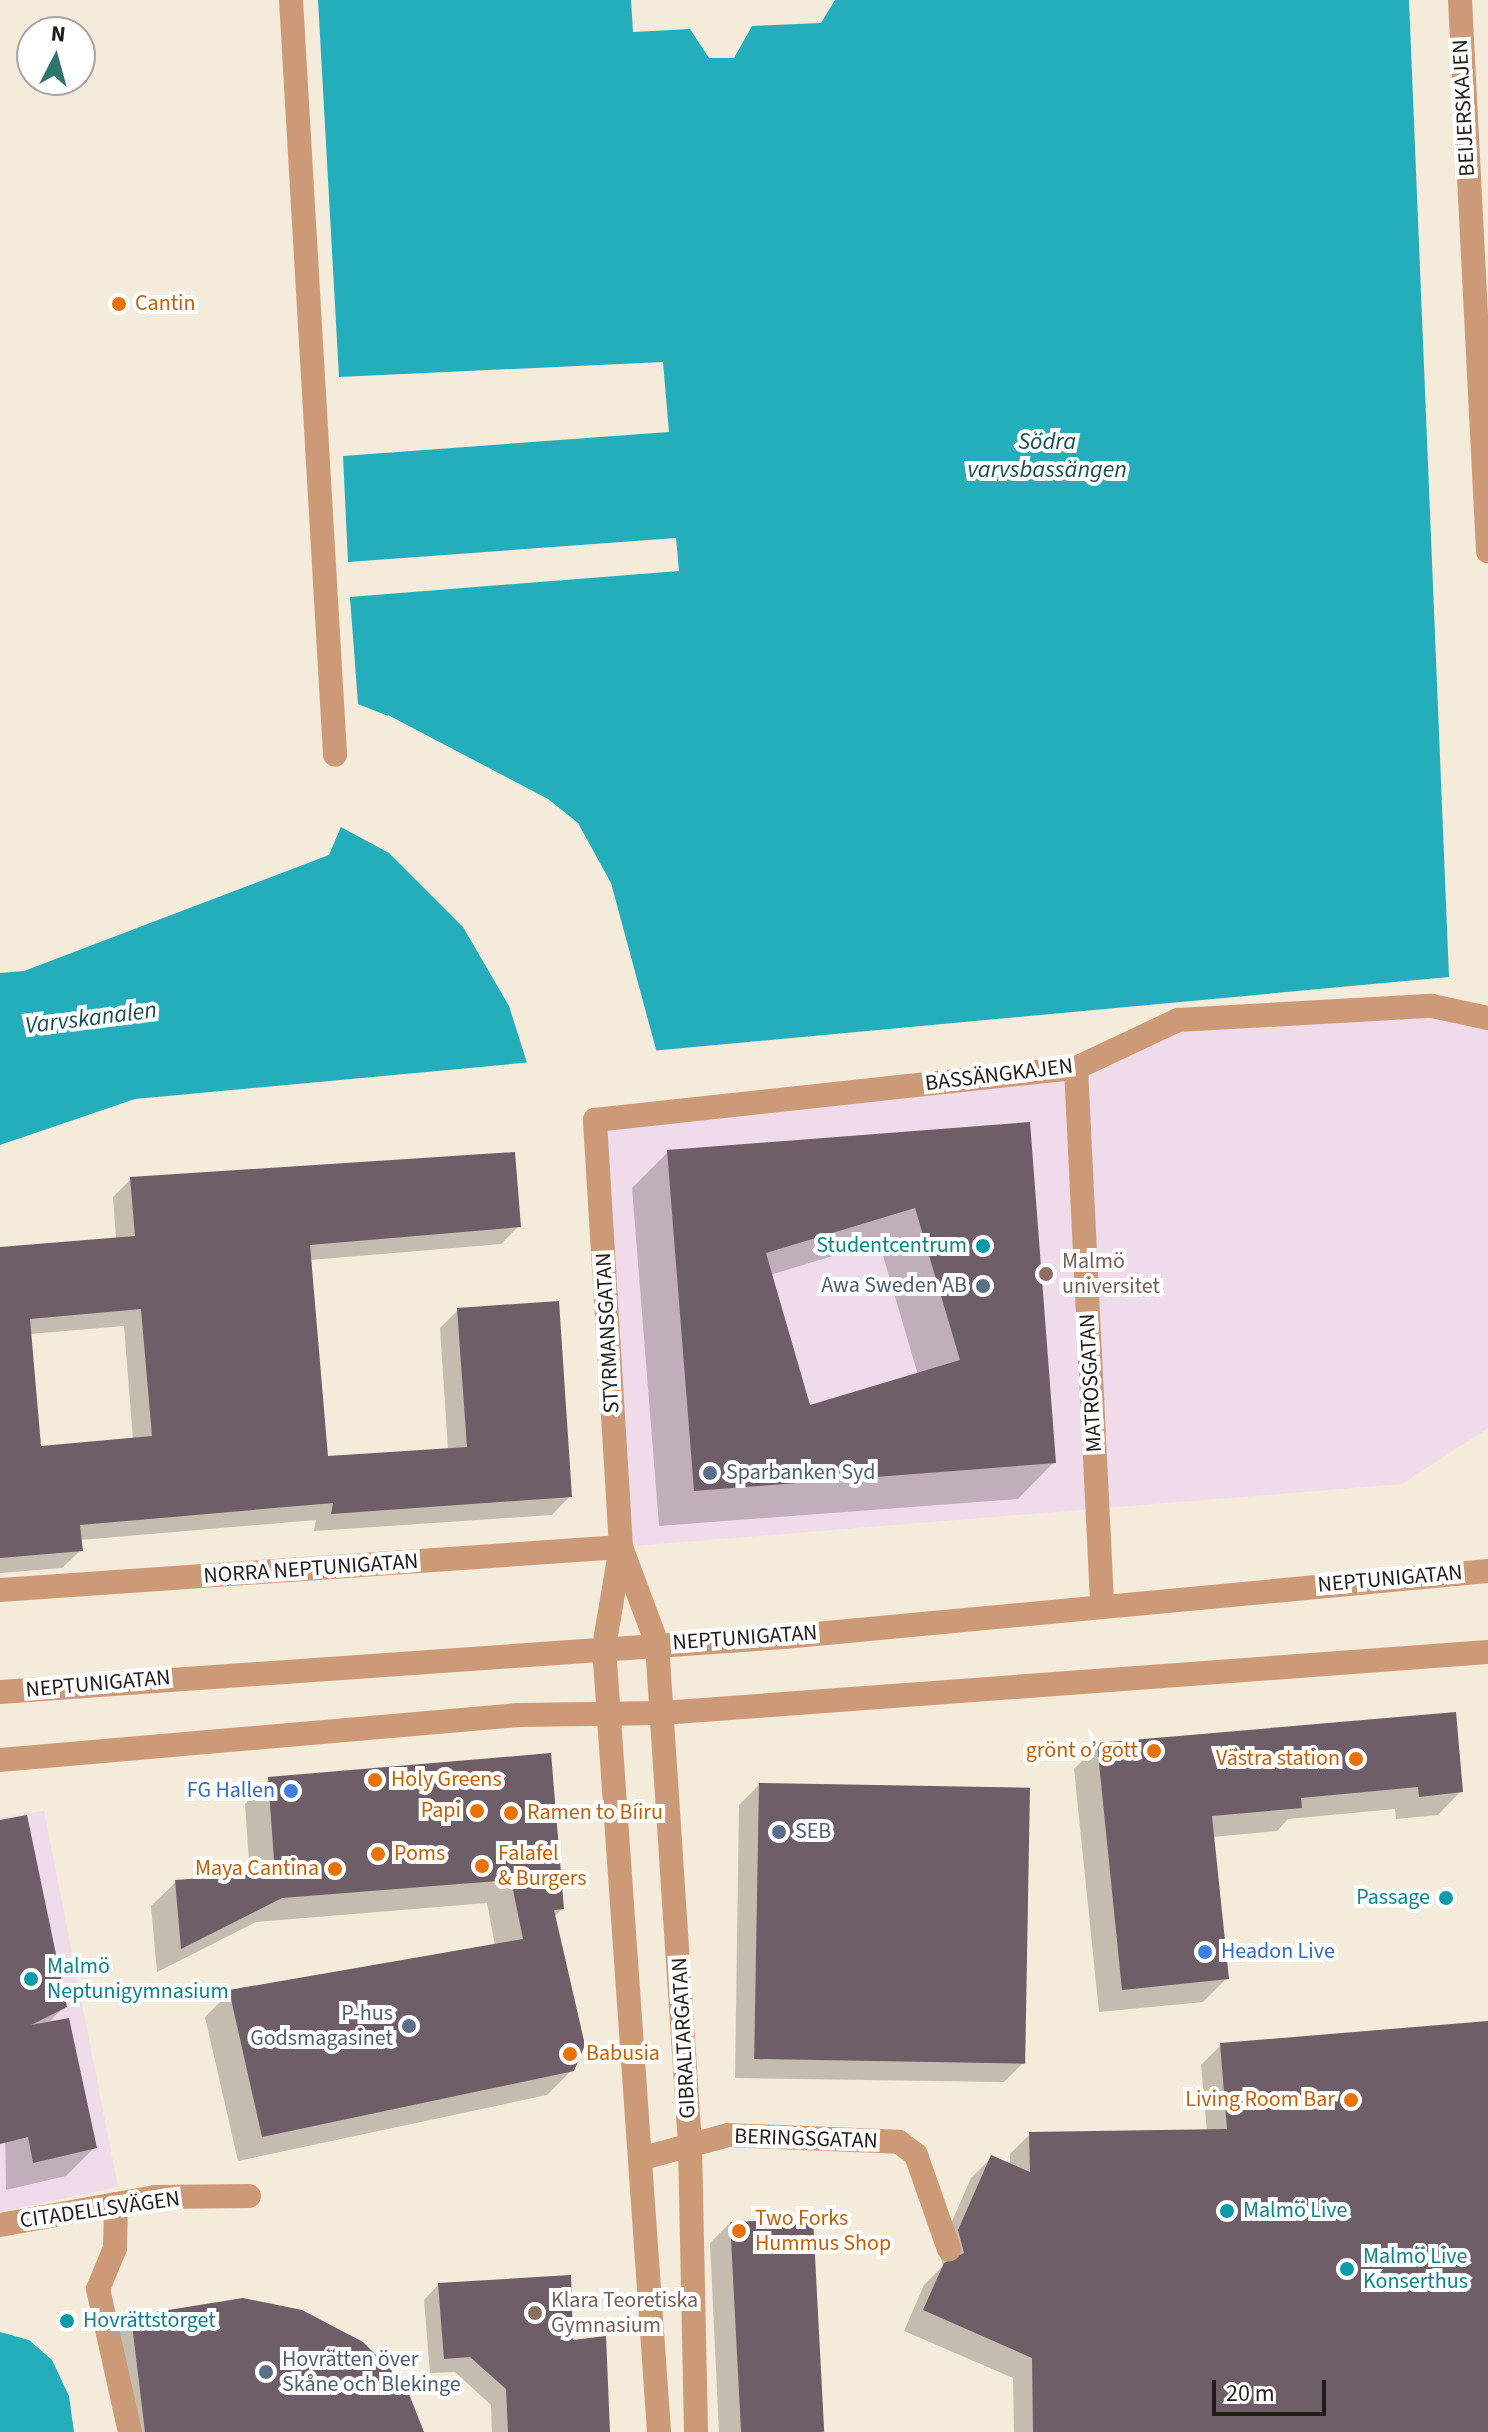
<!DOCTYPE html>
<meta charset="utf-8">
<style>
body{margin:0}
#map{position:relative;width:1488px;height:2432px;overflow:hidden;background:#f4ebdb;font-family:"Source Sans 3",sans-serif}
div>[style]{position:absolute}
.education>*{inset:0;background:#f0dbea}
.water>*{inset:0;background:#24aebb}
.pier>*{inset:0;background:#f4ebdb}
.shadow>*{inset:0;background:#0003}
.building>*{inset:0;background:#6d5e67;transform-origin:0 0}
.pedestrian>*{height:24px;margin:-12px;padding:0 12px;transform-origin:12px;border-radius:12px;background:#cd9a78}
.minor>*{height:24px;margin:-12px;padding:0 12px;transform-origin:12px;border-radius:12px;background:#cd9a78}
.tertiary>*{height:24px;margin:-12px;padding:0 12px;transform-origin:12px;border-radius:12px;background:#cd9a78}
.dots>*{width:22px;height:22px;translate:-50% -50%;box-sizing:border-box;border:4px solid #fff;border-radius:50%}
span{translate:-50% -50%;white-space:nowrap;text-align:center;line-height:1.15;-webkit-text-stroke:8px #fff;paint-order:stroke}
.street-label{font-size:22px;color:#201c17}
.food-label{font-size:22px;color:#c56008}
.left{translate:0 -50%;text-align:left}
.right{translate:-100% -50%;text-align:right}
.culture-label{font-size:22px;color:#0d838f}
.education-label{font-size:22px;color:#785e54}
.service-label{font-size:22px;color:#4e5e75}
.shop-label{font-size:22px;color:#366cbe}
.water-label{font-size:24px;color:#164d52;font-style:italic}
.north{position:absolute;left:16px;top:16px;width:80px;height:80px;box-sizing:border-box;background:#fff;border:2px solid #a6a4a2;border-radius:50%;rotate:6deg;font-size:22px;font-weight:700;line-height:32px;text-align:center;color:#201c17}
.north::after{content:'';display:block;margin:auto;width:28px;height:36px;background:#2d7670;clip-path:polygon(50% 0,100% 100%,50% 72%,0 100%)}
.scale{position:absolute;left:1212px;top:2380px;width:114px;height:36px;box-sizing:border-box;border:4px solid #201c17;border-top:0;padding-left:10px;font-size:24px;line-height:28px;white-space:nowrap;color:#201c17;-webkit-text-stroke:6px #fff;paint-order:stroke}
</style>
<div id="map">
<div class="education">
<div style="clip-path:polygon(1432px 1006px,1488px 1018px,1488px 1428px,1402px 1484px,621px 1547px,595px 1120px,1076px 1068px,1178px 1020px)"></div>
<div style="clip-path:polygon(44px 1811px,118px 2187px,0 2212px,0 1818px)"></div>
</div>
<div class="water">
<div style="clip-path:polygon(318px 0,631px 0,633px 32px,690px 29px,709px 58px,734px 58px,752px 26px,821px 23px,835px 0,1409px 0,1449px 977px,135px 1099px,0 1145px,0 973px,24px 971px,329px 855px,388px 716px,358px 704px,350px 597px,679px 571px,676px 538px,348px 562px,343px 456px,669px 432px,663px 362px,339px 377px)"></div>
<div style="clip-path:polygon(0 2332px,29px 2340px,52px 2360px,69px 2396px,74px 2432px,0 2432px)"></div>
</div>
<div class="pier">
<div style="clip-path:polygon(388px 715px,548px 799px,578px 823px,611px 883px,657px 1053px,528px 1066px,509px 1006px,463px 927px,389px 853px,339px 826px)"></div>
</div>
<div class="shadow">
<div style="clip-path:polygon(evenodd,1028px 1124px,1054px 1462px,1018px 1499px,659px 1526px,632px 1188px,668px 1152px,1028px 1124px,879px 1242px,918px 1375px,808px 1408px,770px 1275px,879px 1242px)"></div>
<div style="clip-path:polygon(evenodd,131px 1179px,519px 1226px,501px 1244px,310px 1260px,327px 1458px,448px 1450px,440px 1328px,458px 1310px,570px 1496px,552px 1515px,314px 1531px,316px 1520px,80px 1540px,81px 1550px,62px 1568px,0 1573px,0 1249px,116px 1239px,113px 1197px,131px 1179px,124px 1326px,133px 1440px,39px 1448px,29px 1334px,124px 1326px)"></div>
<div style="clip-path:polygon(1098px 1745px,1461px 1791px,1438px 1815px,1396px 1819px,1395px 1809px,1288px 1819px,1277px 1831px,1212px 1837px,1227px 1978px,1203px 2002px,1099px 2012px,1074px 1769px)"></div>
<div style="clip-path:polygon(549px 1755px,562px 1909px,553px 1918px,572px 2070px,547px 2095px,238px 2161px,205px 2017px,230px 1992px,495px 1946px,487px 1903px,256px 1922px,157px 1972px,151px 1906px,176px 1882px,250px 1877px,245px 1804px,269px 1779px)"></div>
<div style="clip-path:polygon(759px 1785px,1024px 2062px,1004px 2082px,735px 2078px,739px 1805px)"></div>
<div style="clip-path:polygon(0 1822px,65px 2006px,47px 2024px,94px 2148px,66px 2176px,6px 2190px)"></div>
<div style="clip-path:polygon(1488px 2023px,1488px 2432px,1014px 2432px,1013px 2378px,904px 2331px,924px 2285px,943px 2266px,939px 2251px,971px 2178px,991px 2158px,1010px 2166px,1010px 2154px,1030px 2134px,1207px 2132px,1201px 2065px,1221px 2045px)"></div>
<div style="clip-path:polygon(730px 2223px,821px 2432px,719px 2432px,710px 2243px)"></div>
<div style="clip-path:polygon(439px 2284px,571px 2342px,608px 2432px,492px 2432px,491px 2405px,455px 2372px,430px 2373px,424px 2300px)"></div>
<div style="clip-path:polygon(243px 2300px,274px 2304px,362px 2343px,422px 2432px,125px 2432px,111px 2338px,132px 2318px)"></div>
</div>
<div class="building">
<div style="clip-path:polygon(evenodd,1030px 1122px,1056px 1463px,694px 1491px,667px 1150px,1030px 1122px,915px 1208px,960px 1360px,810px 1405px,766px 1253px,915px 1208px)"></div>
<div style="clip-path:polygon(evenodd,515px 1152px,521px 1227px,310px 1245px,328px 1456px,467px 1447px,457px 1308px,559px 1301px,572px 1497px,331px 1514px,333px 1503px,80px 1525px,83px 1551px,0 1558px,0 1247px,135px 1236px,130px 1177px,515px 1152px,141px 1309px,152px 1436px,41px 1446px,30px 1319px,141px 1309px)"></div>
<div style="clip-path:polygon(1456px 1712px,1463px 1792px,1419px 1797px,1418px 1787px,1301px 1798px,1302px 1808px,1212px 1816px,1229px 1979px,1122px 1990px,1097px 1743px)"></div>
<div style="clip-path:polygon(551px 1753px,564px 1909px,554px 1910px,585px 2045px,574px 2071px,262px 2137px,229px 1990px,523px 1939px,511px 1880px,282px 1898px,181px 1949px,175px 1880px,275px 1873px,268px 1777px)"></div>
<div style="left:759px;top:1783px;width:271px;height:276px;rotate:1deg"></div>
<div style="clip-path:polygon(27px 1815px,67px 2007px,31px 2025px,69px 2018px,97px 2148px,33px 2163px,28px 2137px,0 2144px,0 1820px)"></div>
<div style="clip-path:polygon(1488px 2021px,1488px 2432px,1033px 2432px,1032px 2358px,923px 2310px,944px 2263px,964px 2253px,958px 2230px,991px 2155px,1030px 2172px,1029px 2132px,1227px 2129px,1220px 2043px)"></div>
<div style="left:813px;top:2218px;width:214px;height:83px;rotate:87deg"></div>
<div style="clip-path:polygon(571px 2275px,573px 2340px,606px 2336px,610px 2432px,508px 2432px,506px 2389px,470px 2357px,444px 2359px,438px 2283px)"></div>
<div style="clip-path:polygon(243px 2298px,302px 2310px,363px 2342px,405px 2384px,424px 2432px,145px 2432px,131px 2316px)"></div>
</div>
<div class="pedestrian">
<div style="left:291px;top:0;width:756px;rotate:86.66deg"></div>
<div style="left:1460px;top:0;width:552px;rotate:87.09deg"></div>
<div style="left:116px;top:2204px;width:44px;rotate:91.3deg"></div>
<div style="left:115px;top:2248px;width:44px;rotate:112.5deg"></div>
<div style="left:98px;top:2289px;width:147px;rotate:77.4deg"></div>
<div style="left:0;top:2225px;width:158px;rotate:-10.2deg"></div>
<div style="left:155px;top:2197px;width:94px;rotate:-0.6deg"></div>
</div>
<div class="minor">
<div style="left:1076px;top:1068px;width:535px;rotate:87.21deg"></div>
<div style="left:621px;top:1547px;width:103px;rotate:69.6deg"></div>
<div style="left:0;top:1590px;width:622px;rotate:-3.96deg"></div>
<div style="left:604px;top:1647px;width:101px;rotate:-80.4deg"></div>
<div style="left:621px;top:1547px;width:428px;rotate:-93.5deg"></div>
<div style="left:595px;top:1120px;width:484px;rotate:-6.2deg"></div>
<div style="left:1076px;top:1068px;width:113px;rotate:-25.2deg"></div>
<div style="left:1178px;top:1020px;width:254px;rotate:-3.2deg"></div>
<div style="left:1432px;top:1006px;width:57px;rotate:12.1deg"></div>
<div style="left:643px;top:2158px;width:88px;rotate:-15.1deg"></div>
<div style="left:728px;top:2135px;width:171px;rotate:2.3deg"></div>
<div style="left:899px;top:2142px;width:21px;rotate:37deg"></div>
<div style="left:916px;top:2155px;width:100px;rotate:70.7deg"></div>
</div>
<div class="tertiary">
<div style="left:657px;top:1644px;width:502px;rotate:86.23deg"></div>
<div style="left:690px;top:2145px;width:287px;rotate:88.8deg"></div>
<div style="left:604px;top:1647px;width:787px;rotate:85.99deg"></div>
<div style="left:0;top:1692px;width:786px;rotate:-4.01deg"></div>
<div style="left:784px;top:1637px;width:707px;rotate:-5.36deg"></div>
<div style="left:0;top:1760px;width:521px;rotate:-4.96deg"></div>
<div style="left:519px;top:1715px;width:143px;rotate:-0.8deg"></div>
<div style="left:662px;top:1713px;width:828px;rotate:-4.22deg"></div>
</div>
<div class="dots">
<div style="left:119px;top:304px;background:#e8710a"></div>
<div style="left:983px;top:1246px;background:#0f9aa8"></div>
<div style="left:1046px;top:1274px;background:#8d6e63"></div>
<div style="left:983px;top:1286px;background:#5c6f8a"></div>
<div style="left:710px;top:1473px;background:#5c6f8a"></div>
<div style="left:1154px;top:1751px;background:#e8710a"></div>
<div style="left:1356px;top:1759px;background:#e8710a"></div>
<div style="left:375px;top:1780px;background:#e8710a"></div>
<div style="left:291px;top:1791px;background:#3f7fe0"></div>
<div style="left:477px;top:1811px;background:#e8710a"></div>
<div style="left:511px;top:1813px;background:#e8710a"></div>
<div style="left:779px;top:1832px;background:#5c6f8a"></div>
<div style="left:378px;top:1854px;background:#e8710a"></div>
<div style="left:482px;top:1866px;background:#e8710a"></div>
<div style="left:335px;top:1869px;background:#e8710a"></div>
<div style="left:1446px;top:1898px;background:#0f9aa8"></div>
<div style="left:1205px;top:1952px;background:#3f7fe0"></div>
<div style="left:31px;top:1979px;background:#0f9aa8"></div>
<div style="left:409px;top:2026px;background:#5c6f8a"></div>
<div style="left:570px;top:2054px;background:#e8710a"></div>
<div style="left:1351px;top:2100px;background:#e8710a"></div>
<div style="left:1227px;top:2211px;background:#0f9aa8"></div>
<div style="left:739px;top:2231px;background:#e8710a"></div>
<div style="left:1347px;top:2269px;background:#0f9aa8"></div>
<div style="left:535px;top:2313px;background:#8d6e63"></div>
<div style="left:67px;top:2321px;background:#0f9aa8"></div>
<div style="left:266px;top:2372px;background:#5c6f8a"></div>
</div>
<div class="street-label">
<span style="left:1464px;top:108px;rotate:-93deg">BEIJERSKAJEN</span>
<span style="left:999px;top:1075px;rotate:-7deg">BASSÄNGKAJEN</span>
<span style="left:608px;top:1333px;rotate:-93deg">STYRMANSGATAN</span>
<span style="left:1091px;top:1383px;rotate:-93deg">MATROSGATAN</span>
<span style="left:311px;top:1569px;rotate:-4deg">NORRA NEPTUNIGATAN</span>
<span style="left:1390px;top:1579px;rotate:-5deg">NEPTUNIGATAN</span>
<span style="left:745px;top:1638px;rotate:-4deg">NEPTUNIGATAN</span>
<span style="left:98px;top:1684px;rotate:-5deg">NEPTUNIGATAN</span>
<span style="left:684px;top:2038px;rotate:-93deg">GIBRALTARGATAN</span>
<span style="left:806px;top:2139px;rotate:2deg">BERINGSGATAN</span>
<span style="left:100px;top:2210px;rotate:-8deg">CITADELLSVÄGEN</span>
</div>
<div class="food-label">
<span class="left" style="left:135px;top:304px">Cantin</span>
<span class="right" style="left:1138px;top:1751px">grönt o’ gott</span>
<span class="right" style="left:1340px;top:1759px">Västra station</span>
<span class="left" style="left:391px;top:1780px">Holy Greens</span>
<span class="right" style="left:461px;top:1811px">Papi</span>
<span class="left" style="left:527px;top:1813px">Ramen to Bíiru</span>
<span class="left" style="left:498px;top:1866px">Falafel<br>&amp; Burgers</span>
<span class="left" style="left:394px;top:1854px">Poms</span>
<span class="right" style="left:319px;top:1869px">Maya Cantina</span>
<span class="left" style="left:586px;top:2054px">Babusia</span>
<span class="right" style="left:1335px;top:2100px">Living Room Bar</span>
<span class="left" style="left:755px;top:2231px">Two Forks<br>Hummus Shop</span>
</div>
<div class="culture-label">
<span class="right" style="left:967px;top:1246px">Studentcentrum</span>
<span class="right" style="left:1430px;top:1898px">Passage</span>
<span class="left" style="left:47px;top:1979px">Malmö<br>Neptunigymnasium</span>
<span class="left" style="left:1243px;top:2211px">Malmö Live</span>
<span class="left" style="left:1363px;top:2269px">Malmö Live<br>Konserthus</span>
<span class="left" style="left:83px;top:2321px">Hovrättstorget</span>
</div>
<div class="education-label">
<span class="left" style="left:1062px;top:1274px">Malmö<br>universitet</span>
<span class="left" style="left:551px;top:2313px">Klara Teoretiska<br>Gymnasium</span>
</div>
<div class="service-label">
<span class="right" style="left:967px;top:1286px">Awa Sweden AB</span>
<span class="left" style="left:726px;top:1473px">Sparbanken Syd</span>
<span class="left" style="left:795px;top:1832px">SEB</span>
<span class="right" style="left:393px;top:2026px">P-hus<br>Godsmagasinet</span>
<span class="left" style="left:282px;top:2372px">Hovrätten över<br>Skåne och Blekinge</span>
</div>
<div class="shop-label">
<span class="right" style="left:275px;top:1791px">FG Hallen</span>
<span class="left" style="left:1221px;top:1952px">Headon Live</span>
</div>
<div class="water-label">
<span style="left:1047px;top:456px">Södra<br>varvsbassängen</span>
<span style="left:91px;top:1018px;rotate:-7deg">Varvskanalen</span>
</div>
<div class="north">N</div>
<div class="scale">20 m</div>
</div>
